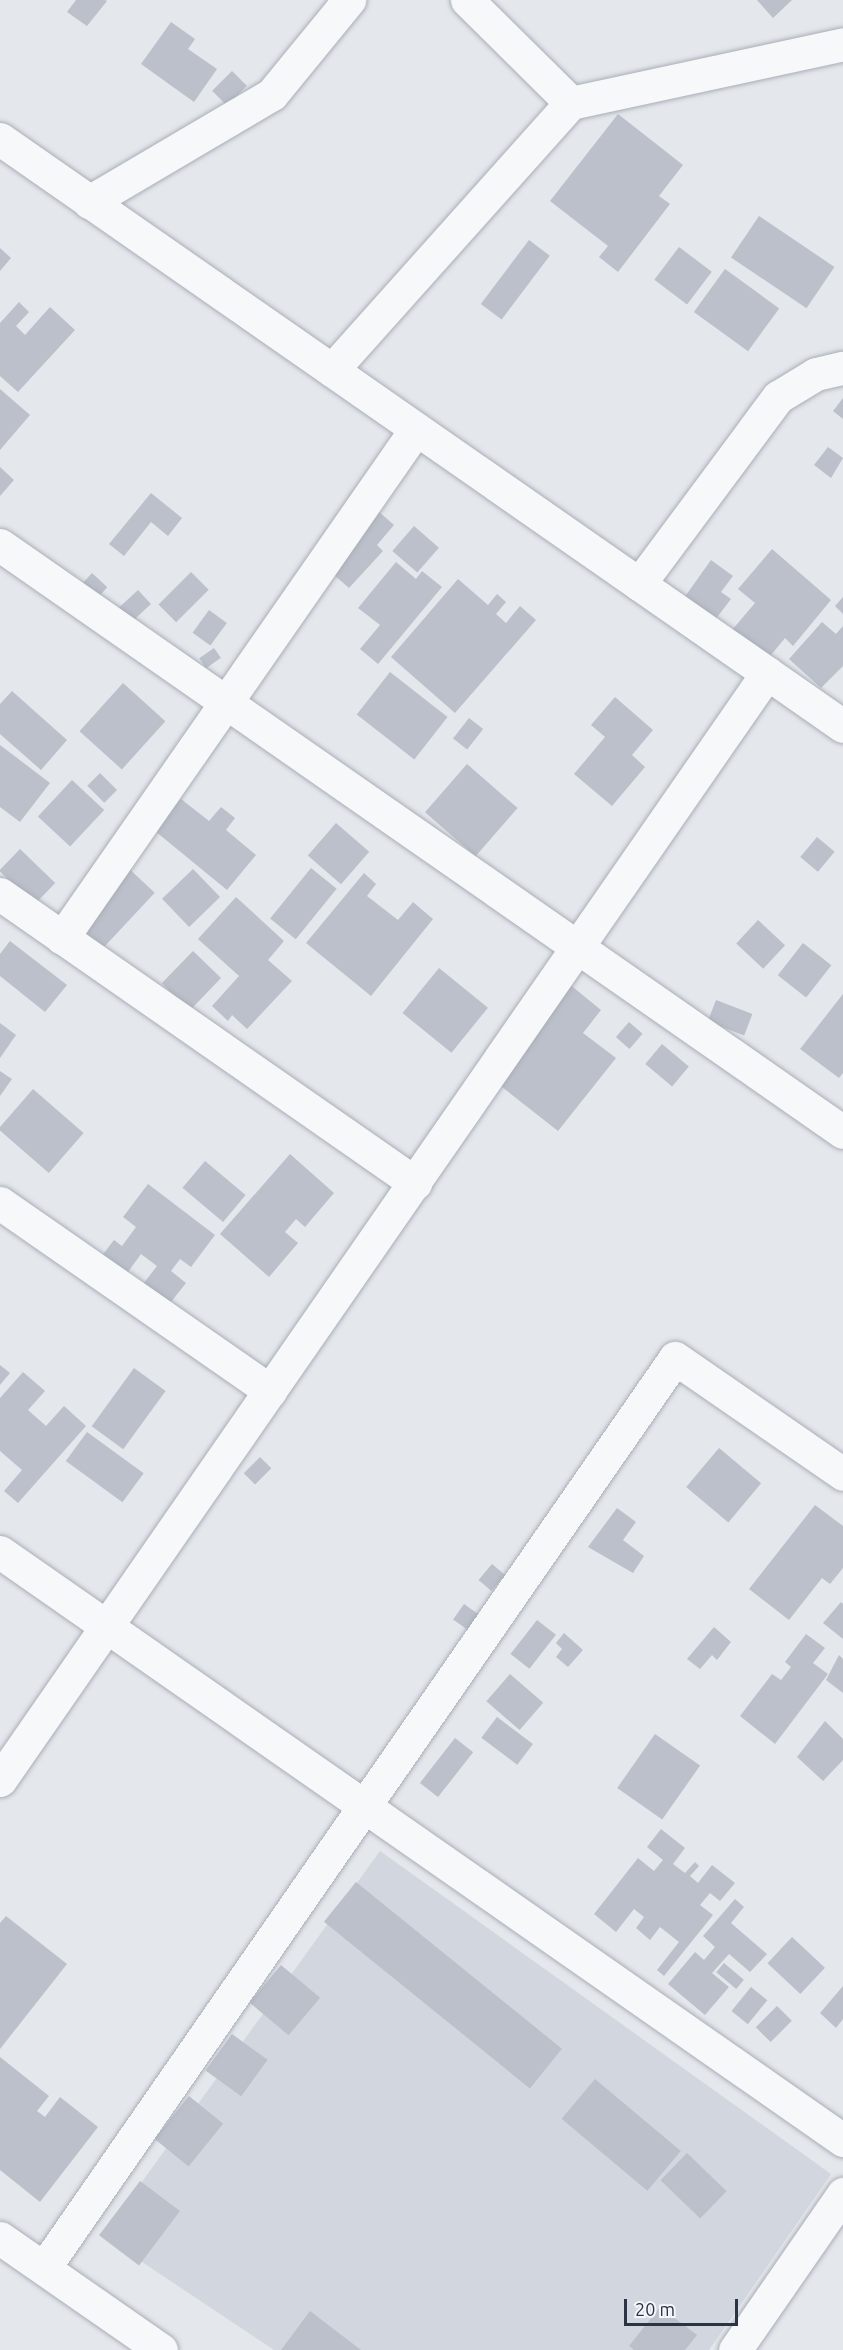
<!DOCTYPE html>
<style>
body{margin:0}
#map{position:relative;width:843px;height:2350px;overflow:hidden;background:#e4e7ec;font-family:Ubuntu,sans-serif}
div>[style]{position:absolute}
.built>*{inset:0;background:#d2d6de}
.building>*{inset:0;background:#bbc0ca;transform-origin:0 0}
.roads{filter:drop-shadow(0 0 2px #a9aeb7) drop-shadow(0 0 2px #a9aeb7)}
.street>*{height:33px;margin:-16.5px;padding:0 16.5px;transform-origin:16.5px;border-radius:16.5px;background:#f7f8fa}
span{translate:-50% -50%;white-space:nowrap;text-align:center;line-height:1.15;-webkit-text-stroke:5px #f4f6f9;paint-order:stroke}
.scale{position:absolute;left:624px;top:2299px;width:114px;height:27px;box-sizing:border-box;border:3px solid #2b3445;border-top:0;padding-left:8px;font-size:18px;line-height:21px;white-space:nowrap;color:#2b3445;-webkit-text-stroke:4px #f4f6f9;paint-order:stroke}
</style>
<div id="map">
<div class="built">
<div style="clip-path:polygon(380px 1851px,831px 2174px,709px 2350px,274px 2350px,103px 2236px)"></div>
</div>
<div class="building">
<div style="clip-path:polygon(76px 0,105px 0,107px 1px,87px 26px,67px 12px)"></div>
<div style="clip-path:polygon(757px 0,792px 0,773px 18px)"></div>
<div style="clip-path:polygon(171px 22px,195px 39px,188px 49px,217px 69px,194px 102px,141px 64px)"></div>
<div style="left:232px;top:71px;width:21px;height:28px;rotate:45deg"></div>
<div style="clip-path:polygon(618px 114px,683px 165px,659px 196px,670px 204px,618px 272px,599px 257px,608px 246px,550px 201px)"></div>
<div style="left:759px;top:216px;width:91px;height:50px;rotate:34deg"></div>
<div style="left:529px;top:240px;width:26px;height:80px;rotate:37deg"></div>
<div style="left:679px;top:247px;width:41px;height:41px;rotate:37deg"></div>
<div style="clip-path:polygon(0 248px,11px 258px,0 271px)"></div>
<div style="left:725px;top:269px;width:67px;height:53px;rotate:36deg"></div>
<div style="clip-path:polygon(19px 302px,29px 312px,16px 326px,25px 335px,50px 307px,75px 330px,18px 392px,0 376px,0 323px)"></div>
<div style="clip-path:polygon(0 389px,30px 415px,0 450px)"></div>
<div style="clip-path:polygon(843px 398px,843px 419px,833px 411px)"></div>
<div style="clip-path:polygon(828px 447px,843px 458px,831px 478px,814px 465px)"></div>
<div style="clip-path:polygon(0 467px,14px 480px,0 496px)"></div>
<div style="clip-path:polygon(151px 493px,182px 518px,168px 536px,151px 522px,124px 556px,109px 544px)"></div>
<div style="clip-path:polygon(377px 510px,394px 525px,377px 545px,383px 551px,349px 588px,326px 568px)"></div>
<div style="left:414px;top:526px;width:33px;height:33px;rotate:41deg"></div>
<div style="clip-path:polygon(772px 549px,831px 600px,793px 646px,785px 638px,767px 660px,732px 630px,755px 603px,738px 589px)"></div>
<div style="clip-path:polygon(711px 560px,733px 576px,721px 592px,731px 599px,715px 620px,684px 598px)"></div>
<div style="clip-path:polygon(396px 562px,416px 579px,422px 571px,442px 587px,378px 664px,360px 649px,380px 625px,358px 608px)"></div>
<div style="left:191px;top:572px;width:25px;height:46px;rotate:45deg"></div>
<div style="left:92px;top:573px;width:21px;height:20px;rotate:43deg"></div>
<div style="clip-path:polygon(458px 579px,488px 605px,497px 594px,506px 602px,496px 614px,506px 623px,520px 606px,536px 620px,455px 713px,391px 657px)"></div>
<div style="left:138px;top:590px;width:19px;height:28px;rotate:47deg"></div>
<div style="clip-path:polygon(843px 597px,843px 614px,835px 606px)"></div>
<div style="left:209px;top:610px;width:22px;height:28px;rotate:36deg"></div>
<div style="clip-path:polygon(822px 622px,836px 634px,843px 626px,843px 666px,821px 688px,789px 659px)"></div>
<div style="left:214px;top:648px;width:12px;height:18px;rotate:55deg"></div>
<div style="left:390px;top:672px;width:73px;height:54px;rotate:38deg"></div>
<div style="left:123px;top:683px;width:57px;height:65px;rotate:42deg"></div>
<div style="clip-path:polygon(12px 691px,67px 740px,41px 770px,0 734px,0 704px)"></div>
<div style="clip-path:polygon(615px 697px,653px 730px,632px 755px,645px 767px,612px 806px,574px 774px,605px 737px,591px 725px)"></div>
<div style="left:469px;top:718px;width:18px;height:26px;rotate:38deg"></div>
<div style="clip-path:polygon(0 745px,50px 783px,20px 822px,0 807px)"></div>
<div style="left:467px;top:764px;width:67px;height:64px;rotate:41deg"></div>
<div style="left:100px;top:773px;width:24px;height:18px;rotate:45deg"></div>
<div style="left:72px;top:780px;width:44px;height:50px;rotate:43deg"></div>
<div style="clip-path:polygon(181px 799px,209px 821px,221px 807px,235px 818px,226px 830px,256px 855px,227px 890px,155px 831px)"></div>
<div style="left:336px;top:823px;width:44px;height:43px;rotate:41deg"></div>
<div style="left:817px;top:837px;width:23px;height:26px;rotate:40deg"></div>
<div style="left:20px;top:849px;width:49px;height:30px;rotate:44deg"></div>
<div style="left:124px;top:864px;width:42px;height:76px;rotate:43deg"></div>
<div style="left:311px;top:868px;width:33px;height:65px;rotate:39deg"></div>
<div style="left:193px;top:869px;width:39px;height:43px;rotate:46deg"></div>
<div style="clip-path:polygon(364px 873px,376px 884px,367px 896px,398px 920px,413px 902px,433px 919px,371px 996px,306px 943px)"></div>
<div style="clip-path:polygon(236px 897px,284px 941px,268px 960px,292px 981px,247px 1029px,232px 1015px,228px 1021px,212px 1006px,239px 976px,198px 939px)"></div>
<div style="left:758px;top:920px;width:37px;height:32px;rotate:43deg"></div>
<div style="clip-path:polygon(10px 941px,67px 985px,45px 1012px,0 976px,0 954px)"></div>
<div style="left:803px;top:943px;width:36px;height:41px;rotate:38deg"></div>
<div style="left:193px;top:951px;width:39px;height:45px;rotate:44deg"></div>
<div style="left:439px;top:968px;width:63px;height:58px;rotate:39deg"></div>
<div style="clip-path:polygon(568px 983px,601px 1010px,583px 1033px,616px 1058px,558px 1131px,497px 1083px)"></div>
<div style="clip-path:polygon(843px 994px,843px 1073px,839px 1078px,800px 1049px)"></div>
<div style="left:716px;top:1000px;width:39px;height:23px;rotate:21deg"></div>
<div style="left:629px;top:1022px;width:18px;height:20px;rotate:41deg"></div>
<div style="clip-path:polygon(0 1023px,16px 1035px,0 1058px)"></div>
<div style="left:662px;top:1044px;width:35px;height:26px;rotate:40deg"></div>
<div style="clip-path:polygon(0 1071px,12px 1079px,0 1096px)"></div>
<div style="left:33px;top:1089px;width:67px;height:53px;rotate:41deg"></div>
<div style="clip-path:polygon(290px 1154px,334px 1193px,305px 1227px,296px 1219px,285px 1232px,298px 1243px,269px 1277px,220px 1234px)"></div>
<div style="left:205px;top:1161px;width:53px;height:35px;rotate:40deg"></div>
<div style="clip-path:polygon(148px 1184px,215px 1235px,191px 1267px,180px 1259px,171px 1271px,186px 1283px,152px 1326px,126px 1306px,157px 1266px,141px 1254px,109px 1298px,84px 1279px,114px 1240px,122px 1246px,136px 1227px,123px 1217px)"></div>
<div style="clip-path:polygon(0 1365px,10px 1373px,0 1385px)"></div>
<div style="left:134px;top:1368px;width:39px;height:72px;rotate:36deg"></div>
<div style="clip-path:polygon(23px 1372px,45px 1391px,28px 1410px,46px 1426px,64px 1406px,86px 1426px,18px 1503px,4px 1491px,22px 1470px,0 1451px,0 1398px)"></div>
<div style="left:87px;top:1432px;width:70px;height:36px;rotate:36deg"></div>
<div style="left:719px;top:1448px;width:55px;height:51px;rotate:40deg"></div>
<div style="left:260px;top:1457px;width:16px;height:23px;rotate:45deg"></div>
<div style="clip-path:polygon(815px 1505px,843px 1526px,843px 1568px,830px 1584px,822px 1578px,789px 1620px,749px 1589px)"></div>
<div style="clip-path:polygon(617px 1508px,636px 1522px,623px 1540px,644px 1556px,633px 1573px,588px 1547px)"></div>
<div style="left:492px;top:1564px;width:17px;height:21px;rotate:40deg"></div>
<div style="clip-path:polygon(841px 1602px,843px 1604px,843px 1639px,823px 1623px)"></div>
<div style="left:464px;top:1604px;width:19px;height:19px;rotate:35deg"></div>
<div style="left:537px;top:1620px;width:24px;height:43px;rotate:38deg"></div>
<div style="clip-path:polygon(714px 1627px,731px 1642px,717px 1660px,712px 1655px,700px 1669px,687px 1659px)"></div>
<div style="clip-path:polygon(564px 1633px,583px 1650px,568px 1667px,556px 1657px,562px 1649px,556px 1643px)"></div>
<div style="clip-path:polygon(806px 1634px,825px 1648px,813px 1663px,828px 1674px,775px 1744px,740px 1716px,772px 1674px,781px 1680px,791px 1667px,785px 1662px)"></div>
<div style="clip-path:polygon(839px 1655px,843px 1659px,843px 1693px,826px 1680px)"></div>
<div style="left:510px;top:1674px;width:44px;height:36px;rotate:41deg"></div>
<div style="left:497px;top:1717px;width:45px;height:26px;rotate:37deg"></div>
<div style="clip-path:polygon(825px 1721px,843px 1739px,843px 1760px,823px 1781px,797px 1757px)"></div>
<div style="left:655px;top:1734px;width:55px;height:66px;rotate:35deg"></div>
<div style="left:455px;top:1738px;width:23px;height:57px;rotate:38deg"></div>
<div style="clip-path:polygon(661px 1829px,685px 1848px,673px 1864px,685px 1873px,695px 1862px,699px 1866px,690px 1876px,698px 1883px,712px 1865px,735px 1883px,720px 1901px,710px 1893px,700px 1905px,713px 1915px,664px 1976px,657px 1970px,679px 1942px,660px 1927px,650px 1940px,636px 1928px,644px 1917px,634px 1909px,616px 1932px,594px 1914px,638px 1858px,654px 1871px,663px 1860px,647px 1847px)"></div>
<div style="left:356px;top:1882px;width:265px;height:51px;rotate:39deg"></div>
<div style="clip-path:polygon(735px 1899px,744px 1907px,731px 1923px,767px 1954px,750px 1972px,729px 1954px,712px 1973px,729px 1987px,705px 2015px,668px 1984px,695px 1952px,704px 1960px,715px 1947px,703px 1936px)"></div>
<div style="clip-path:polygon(6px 1916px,67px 1964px,0 2049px,0 1923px)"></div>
<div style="left:792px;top:1937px;width:45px;height:36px;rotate:43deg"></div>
<div style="left:724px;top:1963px;width:26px;height:12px;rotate:40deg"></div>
<div style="left:281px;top:1965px;width:51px;height:49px;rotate:40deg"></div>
<div style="clip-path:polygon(843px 1986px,843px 2019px,836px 2028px,820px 2013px)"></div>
<div style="left:751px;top:1987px;width:21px;height:31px;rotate:39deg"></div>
<div style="left:777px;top:2006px;width:21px;height:30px;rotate:45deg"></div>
<div style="left:232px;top:2034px;width:44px;height:45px;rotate:36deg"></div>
<div style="clip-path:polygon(0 2057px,49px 2096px,37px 2111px,45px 2117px,60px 2097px,98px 2127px,40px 2202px,0 2170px)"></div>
<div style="left:595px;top:2079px;width:112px;height:52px;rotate:40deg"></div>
<div style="left:189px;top:2096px;width:44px;height:55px;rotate:39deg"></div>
<div style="left:687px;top:2153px;width:55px;height:38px;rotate:44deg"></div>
<div style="left:140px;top:2181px;width:50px;height:68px;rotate:37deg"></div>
<div style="clip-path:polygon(660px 2307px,697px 2335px,685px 2350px,634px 2350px,629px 2346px)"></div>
<div style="clip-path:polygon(310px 2311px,361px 2350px,281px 2350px)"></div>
</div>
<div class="roads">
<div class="street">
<div style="left:467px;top:0;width:146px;rotate:44.7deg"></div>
<div style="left:0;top:139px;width:1027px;rotate:34.85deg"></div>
<div style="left:89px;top:202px;width:212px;rotate:-30.5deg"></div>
<div style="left:272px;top:94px;width:122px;rotate:-50.7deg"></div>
<div style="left:332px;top:370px;width:358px;rotate:-48.2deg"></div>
<div style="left:571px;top:103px;width:278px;rotate:-12.2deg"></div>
<div style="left:0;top:545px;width:1027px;rotate:34.85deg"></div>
<div style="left:639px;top:584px;width:233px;rotate:-53.4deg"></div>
<div style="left:778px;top:397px;width:44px;rotate:-31.2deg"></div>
<div style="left:816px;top:374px;width:28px;rotate:-13deg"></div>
<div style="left:0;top:894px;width:506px;rotate:34.85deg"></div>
<div style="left:62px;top:938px;width:620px;rotate:-55.18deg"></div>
<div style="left:0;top:1203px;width:329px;rotate:34.8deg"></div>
<div style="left:0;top:1552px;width:1028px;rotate:34.9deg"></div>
<div style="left:0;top:1780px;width:1347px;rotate:-55.28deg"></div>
<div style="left:0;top:2238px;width:196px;rotate:34.8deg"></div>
<div style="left:44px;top:2268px;width:1107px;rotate:-55.26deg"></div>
<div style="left:675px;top:1358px;width:204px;rotate:34.6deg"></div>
<div style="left:735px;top:2350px;width:190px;rotate:-55.3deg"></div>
</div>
</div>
<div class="scale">20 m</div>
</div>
